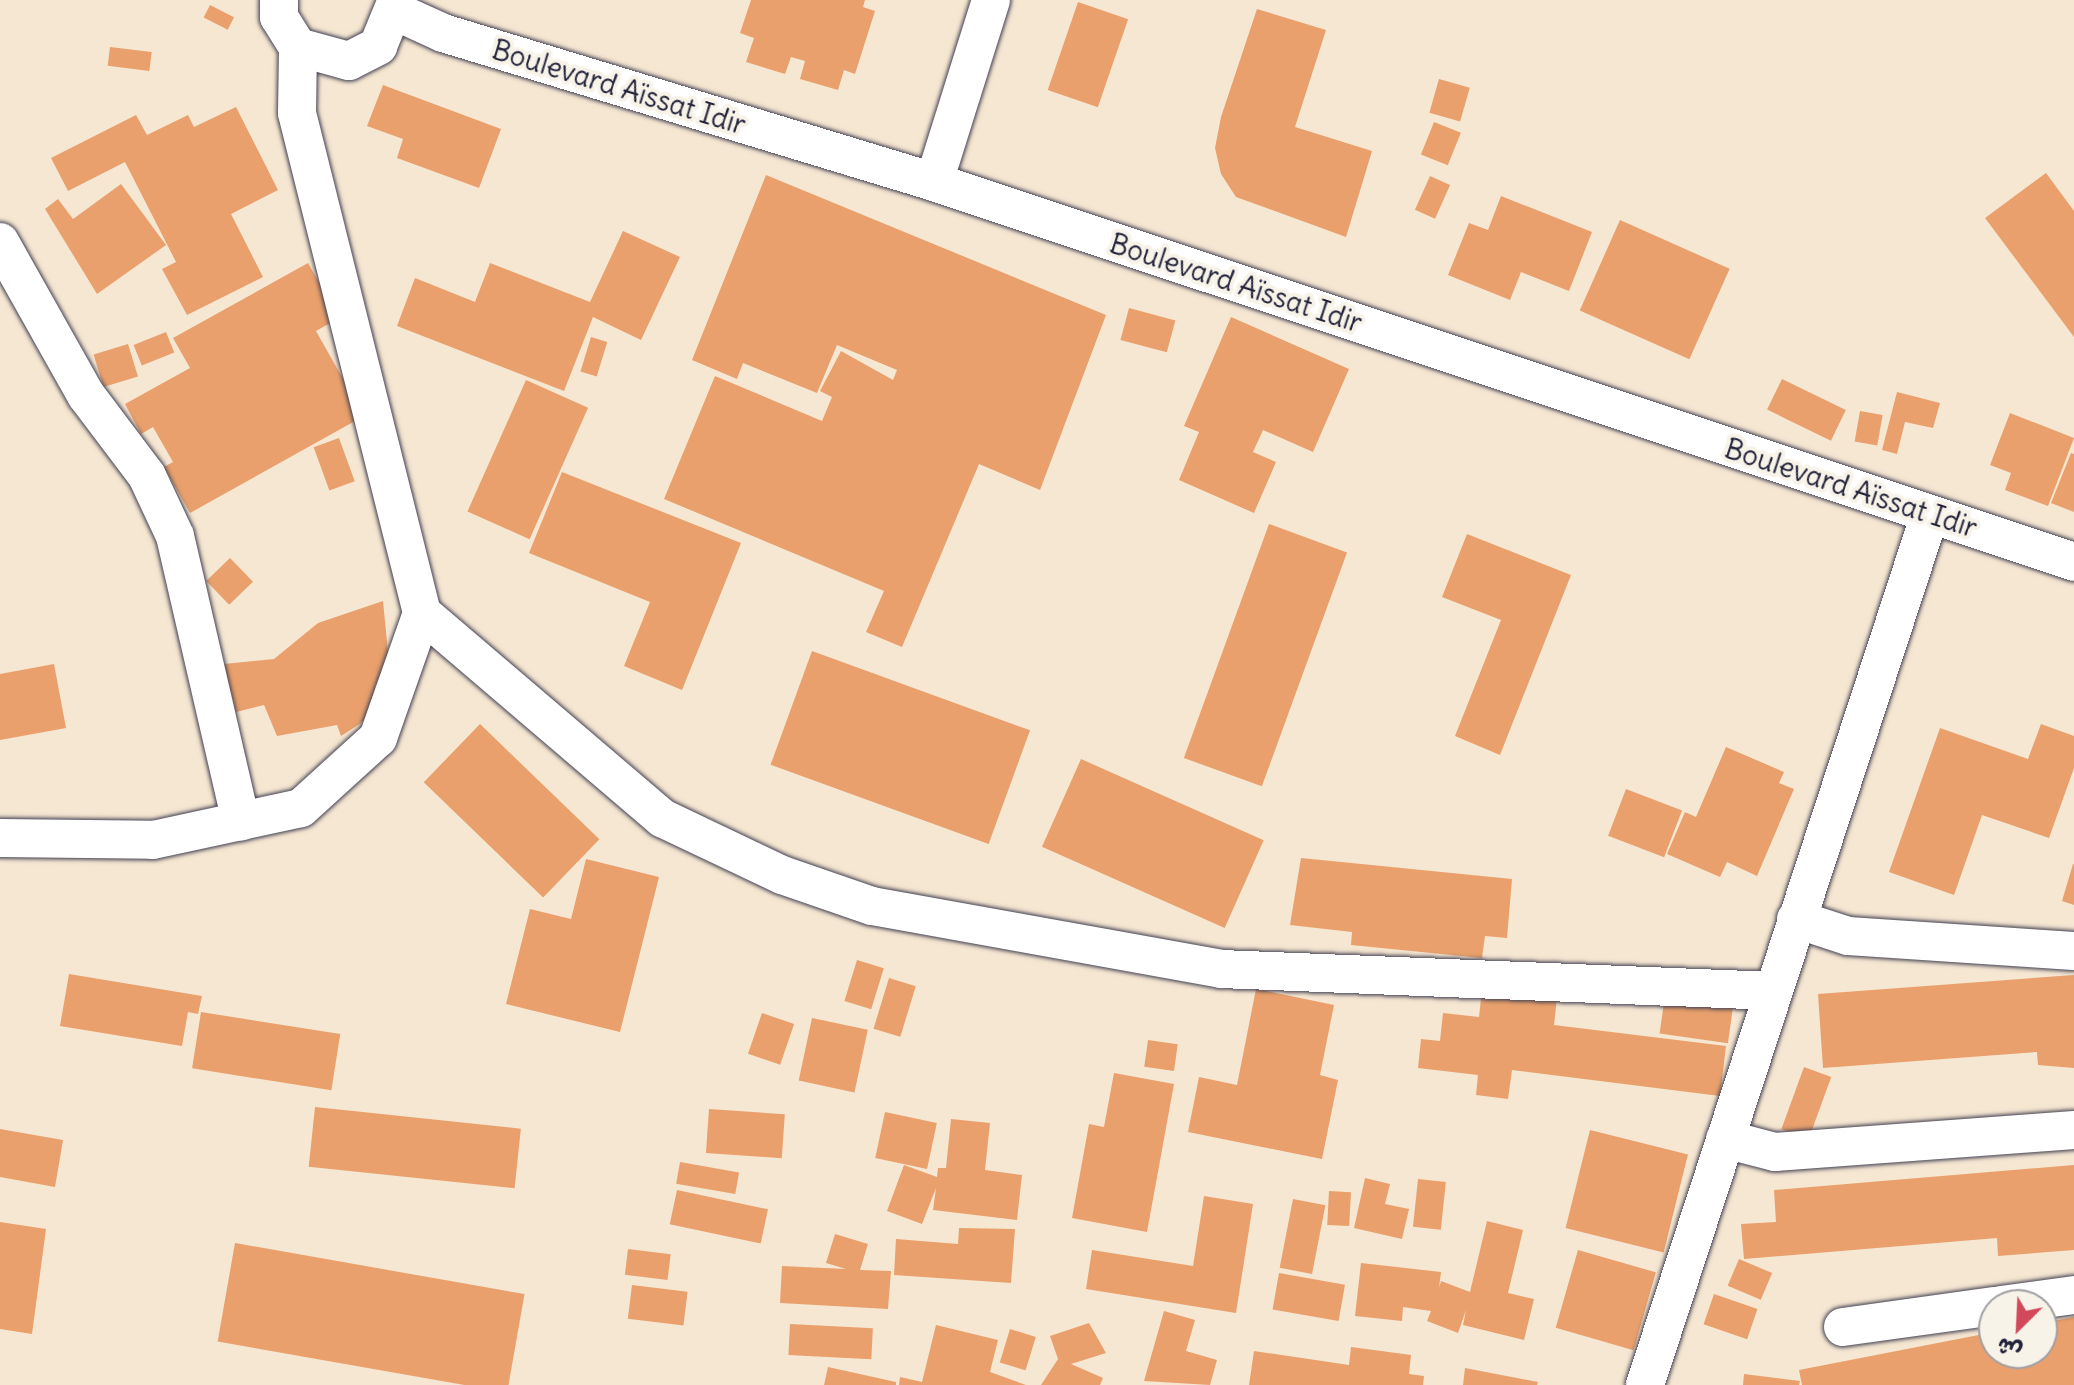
<!DOCTYPE html>
<meta charset="utf-8">
<style>
body{margin:0}
#map{position:relative;width:2074px;height:1385px;overflow:hidden;background:#f6e7d2;font-family:Delius,"Playpen Sans Arabic",sans-serif}
div>[style]{position:absolute}
.building>*{inset:0;background:#e9a06c;transform-origin:0 0}
.roads{filter:drop-shadow(0 0 2px #424052) drop-shadow(0 0 2px #424052)}
.minor>*{height:38px;margin:-19px;padding:0 19px;transform-origin:19px;border-radius:19px;background:#fff}
span{translate:-50% -50%;white-space:nowrap;text-align:center;line-height:1.15;-webkit-text-stroke:8px #f7f3e8;paint-order:stroke}
.street-label{font-size:28px;color:#22223b}
.north{position:absolute;left:1978px;top:1289px;width:80px;height:80px;box-sizing:border-box;background:#f7f3e8;border:2px solid #a29fa3;border-radius:50%;rotate:204deg;font-size:22px;font-weight:700;line-height:32px;text-align:center;color:#22223b}
.north::after{content:'';display:block;margin:auto;width:28px;height:36px;background:#d1495b;clip-path:polygon(50% 0,100% 100%,50% 72%,0 100%)}
</style>
<div id="map">
<div class="building">
<div style="clip-path:polygon(751px 0,865px 0,863px 7px,875px 11px,855px 74px,844px 70px,838px 90px,800px 79px,805px 61px,791px 57px,785px 74px,746px 62px,754px 38px,740px 33px)"></div>
<div style="left:1078px;top:2px;width:53px;height:93px;rotate:19deg"></div>
<div style="left:210px;top:5px;width:27px;height:14px;rotate:27deg"></div>
<div style="clip-path:polygon(1257px 9px,1326px 30px,1295px 127px,1372px 151px,1346px 237px,1236px 197px,1221px 174px,1215px 148px,1221px 117px)"></div>
<div style="left:110px;top:47px;width:42px;height:19px;rotate:7deg"></div>
<div style="left:1439px;top:79px;width:32px;height:35px;rotate:16deg"></div>
<div style="clip-path:polygon(383px 85px,501px 129px,479px 188px,397px 158px,403px 139px,367px 126px)"></div>
<div style="clip-path:polygon(236px 107px,278px 190px,231px 214px,263px 277px,187px 315px,162px 269px,176px 262px,125px 162px,68px 191px,51px 158px,136px 115px,147px 135px,188px 115px,194px 127px)"></div>
<div style="left:1434px;top:122px;width:29px;height:35px;rotate:22deg"></div>
<div style="clip-path:polygon(2046px 173px,2074px 211px,2074px 337px,1985px 218px)"></div>
<div style="clip-path:polygon(766px 175px,1106px 315px,1040px 490px,979px 464px,902px 647px,866px 632px,884px 591px,664px 499px,715px 376px,822px 421px,832px 397px,820px 391px,841px 351px,893px 380px,897px 370px,837px 345px,817px 393px,743px 363px,737px 379px,692px 360px)"></div>
<div style="left:1430px;top:176px;width:22px;height:37px;rotate:24deg"></div>
<div style="clip-path:polygon(121px 184px,166px 245px,97px 294px,45px 209px,58px 199px,73px 219px)"></div>
<div style="clip-path:polygon(1501px 196px,1592px 232px,1569px 291px,1521px 272px,1510px 300px,1448px 275px,1469px 223px,1488px 230px)"></div>
<div style="left:1620px;top:220px;width:120px;height:99px;rotate:24deg"></div>
<div style="clip-path:polygon(623px 231px,680px 257px,641px 340px,593px 317px,564px 391px,397px 326px,415px 278px,475px 302px,490px 263px,590px 302px)"></div>
<div style="clip-path:polygon(308px 263px,339px 318px,316px 331px,364px 416px,190px 513px,164px 467px,173px 462px,153px 427px,141px 434px,125px 404px,190px 368px,173px 338px)"></div>
<div style="left:1129px;top:308px;width:48px;height:33px;rotate:15deg"></div>
<div style="clip-path:polygon(1231px 317px,1349px 369px,1313px 452px,1263px 430px,1253px 452px,1276px 462px,1254px 513px,1179px 480px,1199px 432px,1184px 426px)"></div>
<div style="left:166px;top:332px;width:22px;height:35px;rotate:68deg"></div>
<div style="left:591px;top:337px;width:17px;height:36px;rotate:17deg"></div>
<div style="left:128px;top:344px;width:34px;height:36px;rotate:73deg"></div>
<div style="left:1782px;top:379px;width:71px;height:34px;rotate:26deg"></div>
<div style="left:526px;top:380px;width:68px;height:144px;rotate:24deg"></div>
<div style="clip-path:polygon(1897px 392px,1940px 403px,1933px 428px,1905px 422px,1897px 454px,1882px 450px)"></div>
<div style="left:1860px;top:411px;width:23px;height:31px;rotate:10deg"></div>
<div style="clip-path:polygon(2010px 413px,2074px 438px,2048px 506px,2005px 490px,2011px 473px,1990px 465px)"></div>
<div style="left:339px;top:438px;width:46px;height:27px;rotate:70deg"></div>
<div style="clip-path:polygon(2071px 453px,2074px 454px,2074px 512px,2051px 503px)"></div>
<div style="clip-path:polygon(562px 472px,741px 543px,682px 690px,624px 666px,650px 602px,529px 553px)"></div>
<div style="left:1269px;top:524px;width:83px;height:249px;rotate:20deg"></div>
<div style="clip-path:polygon(1467px 534px,1571px 575px,1500px 755px,1455px 736px,1501px 620px,1442px 597px)"></div>
<div style="left:230px;top:558px;width:33px;height:33px;rotate:46deg"></div>
<div style="clip-path:polygon(383px 601px,390px 673px,375px 685px,378px 709px,358px 725px,341px 736px,337px 725px,277px 736px,264px 705px,236px 712px,224px 664px,274px 659px,318px 623px)"></div>
<div style="left:812px;top:651px;width:232px;height:121px;rotate:20deg"></div>
<div style="clip-path:polygon(54px 664px,66px 728px,0 740px,0 674px)"></div>
<div style="left:480px;top:724px;width:166px;height:81px;rotate:44deg"></div>
<div style="clip-path:polygon(2041px 724px,2074px 736px,2074px 768px,2049px 838px,1982px 815px,1954px 895px,1889px 872px,1940px 728px,2028px 759px)"></div>
<div style="clip-path:polygon(1726px 747px,1784px 772px,1779px 783px,1794px 789px,1757px 876px,1727px 862px,1720px 877px,1667px 854px,1685px 812px,1696px 817px)"></div>
<div style="left:1081px;top:759px;width:200px;height:96px;rotate:24deg"></div>
<div style="left:1626px;top:789px;width:60px;height:50px;rotate:21deg"></div>
<div style="clip-path:polygon(1301px 858px,1512px 879px,1507px 938px,1485px 936px,1482px 958px,1351px 945px,1352px 932px,1290px 925px)"></div>
<div style="clip-path:polygon(586px 859px,659px 877px,620px 1032px,506px 1004px,530px 909px,571px 919px)"></div>
<div style="clip-path:polygon(2073px 864px,2074px 864px,2074px 905px,2062px 901px)"></div>
<div style="left:857px;top:960px;width:28px;height:43px;rotate:17deg"></div>
<div style="clip-path:polygon(69px 974px,202px 996px,198px 1014px,188px 1012px,182px 1046px,60px 1026px)"></div>
<div style="clip-path:polygon(2074px 975px,2074px 1068px,2038px 1065px,2037px 1052px,1823px 1068px,1818px 994px)"></div>
<div style="left:889px;top:978px;width:28px;height:53px;rotate:17deg"></div>
<div style="clip-path:polygon(1256px 989px,1334px 1005px,1320px 1075px,1338px 1080px,1322px 1159px,1188px 1132px,1199px 1077px,1237px 1085px)"></div>
<div style="clip-path:polygon(1482px 989px,1557px 998px,1554px 1025px,1726px 1046px,1720px 1096px,1512px 1070px,1508px 1099px,1476px 1095px,1478px 1075px,1418px 1068px,1421px 1039px,1440px 1041px,1443px 1013px,1479px 1017px)"></div>
<div style="left:1665px;top:995px;width:69px;height:39px;rotate:8deg"></div>
<div style="left:201px;top:1012px;width:141px;height:57px;rotate:9deg"></div>
<div style="left:762px;top:1013px;width:34px;height:43px;rotate:19deg"></div>
<div style="left:812px;top:1018px;width:57px;height:64px;rotate:12deg"></div>
<div style="left:1148px;top:1040px;width:30px;height:27px;rotate:8deg"></div>
<div style="left:1804px;top:1067px;width:29px;height:66px;rotate:20deg"></div>
<div style="clip-path:polygon(1114px 1073px,1174px 1084px,1147px 1232px,1072px 1218px,1089px 1124px,1104px 1127px)"></div>
<div style="left:315px;top:1107px;width:207px;height:60px;rotate:6deg"></div>
<div style="left:709px;top:1109px;width:76px;height:44px;rotate:4deg"></div>
<div style="left:885px;top:1112px;width:53px;height:47px;rotate:12deg"></div>
<div style="clip-path:polygon(951px 1119px,990px 1123px,985px 1170px,1022px 1175px,1017px 1220px,933px 1210px,936px 1188px,922px 1224px,887px 1211px,904px 1165px,937px 1177px,938px 1168px,946px 1168px)"></div>
<div style="clip-path:polygon(0 1129px,63px 1140px,55px 1187px,0 1177px)"></div>
<div style="left:1590px;top:1130px;width:101px;height:101px;rotate:14deg"></div>
<div style="left:680px;top:1162px;width:60px;height:22px;rotate:10deg"></div>
<div style="clip-path:polygon(2074px 1165px,2074px 1250px,1998px 1256px,1997px 1238px,1744px 1259px,1741px 1224px,1776px 1222px,1774px 1190px)"></div>
<div style="clip-path:polygon(1365px 1178px,1390px 1184px,1385px 1204px,1409px 1209px,1402px 1239px,1354px 1228px)"></div>
<div style="left:1418px;top:1179px;width:28px;height:48px;rotate:6deg"></div>
<div style="left:677px;top:1190px;width:93px;height:35px;rotate:12deg"></div>
<div style="left:1329px;top:1191px;width:22px;height:34px;rotate:3deg"></div>
<div style="clip-path:polygon(1204px 1196px,1253px 1204px,1236px 1313px,1086px 1289px,1092px 1250px,1193px 1266px)"></div>
<div style="left:1293px;top:1199px;width:33px;height:70px;rotate:11deg"></div>
<div style="clip-path:polygon(1487px 1221px,1523px 1230px,1508px 1293px,1534px 1299px,1524px 1340px,1463px 1325px,1466px 1310px,1458px 1333px,1427px 1321px,1431px 1311px,1403px 1307px,1402px 1321px,1355px 1316px,1361px 1263px,1441px 1272px,1439px 1288px,1441px 1281px,1470px 1292px)"></div>
<div style="clip-path:polygon(0 1222px,46px 1229px,32px 1334px,0 1329px)"></div>
<div style="clip-path:polygon(959px 1228px,1015px 1229px,1011px 1283px,894px 1275px,896px 1239px,958px 1244px)"></div>
<div style="clip-path:polygon(835px 1234px,868px 1244px,860px 1270px,891px 1271px,888px 1309px,780px 1303px,782px 1266px,846px 1269px,826px 1263px)"></div>
<div style="left:235px;top:1243px;width:294px;height:100px;rotate:10deg"></div>
<div style="left:628px;top:1249px;width:43px;height:26px;rotate:7deg"></div>
<div style="left:1578px;top:1250px;width:81px;height:81px;rotate:16deg"></div>
<div style="left:1739px;top:1259px;width:36px;height:29px;rotate:23deg"></div>
<div style="left:1279px;top:1273px;width:67px;height:37px;rotate:10deg"></div>
<div style="left:632px;top:1285px;width:56px;height:34px;rotate:7deg"></div>
<div style="left:1714px;top:1294px;width:46px;height:32px;rotate:19deg"></div>
<div style="clip-path:polygon(1164px 1311px,1195px 1320px,1186px 1351px,1217px 1360px,1210px 1385px,1144px 1381px)"></div>
<div style="clip-path:polygon(2074px 1317px,2074px 1385px,1802px 1385px,1799px 1370px,1994px 1332px,1994px 1353px,2042px 1353px,2042px 1323px)"></div>
<div style="clip-path:polygon(1089px 1323px,1106px 1353px,1071px 1364px,1103px 1378px,1100px 1385px,1041px 1385px,1058px 1359px,1050px 1336px)"></div>
<div style="left:790px;top:1324px;width:83px;height:31px;rotate:3deg"></div>
<div style="clip-path:polygon(936px 1325px,998px 1340px,990px 1372px,1026px 1385px,899px 1385px,900px 1377px,922px 1382px)"></div>
<div style="left:1010px;top:1329px;width:27px;height:35px;rotate:17deg"></div>
<div style="clip-path:polygon(1351px 1347px,1411px 1355px,1409px 1374px,1424px 1376px,1423px 1385px,1249px 1385px,1254px 1351px,1349px 1365px)"></div>
<div style="clip-path:polygon(828px 1367px,896px 1382px,896px 1385px,824px 1385px)"></div>
<div style="clip-path:polygon(1465px 1368px,1538px 1382px,1537px 1385px,1463px 1385px)"></div>
<div style="clip-path:polygon(1744px 1374px,1800px 1381px,1799px 1385px,1743px 1385px)"></div>
</div>
<div class="roads">
<div class="minor">
<div style="left:279px;top:0;width:17px;rotate:90deg"></div>
<div style="left:279px;top:17px;width:36px;rotate:58deg"></div>
<div style="left:298px;top:47px;width:53px;rotate:15.4deg"></div>
<div style="left:349px;top:61px;width:33px;rotate:-27deg"></div>
<div style="left:378px;top:46px;width:50px;rotate:-67.6deg"></div>
<div style="left:397px;top:12px;width:51px;rotate:24.5deg"></div>
<div style="left:443px;top:33px;width:513px;rotate:16.88deg"></div>
<div style="left:934px;top:182px;width:1202px;rotate:18.43deg"></div>
<div style="left:934px;top:182px;width:191px;rotate:-72.6deg"></div>
<div style="left:0;top:242px;width:176px;rotate:60.7deg"></div>
<div style="left:86px;top:395px;width:101px;rotate:53deg"></div>
<div style="left:147px;top:476px;width:66px;rotate:65deg"></div>
<div style="left:175px;top:536px;width:293px;rotate:77deg"></div>
<div style="left:422px;top:613px;width:316px;rotate:40.5deg"></div>
<div style="left:662px;top:818px;width:133px;rotate:25.4deg"></div>
<div style="left:782px;top:875px;width:95px;rotate:19deg"></div>
<div style="left:872px;top:906px;width:355px;rotate:10.2deg"></div>
<div style="left:1221px;top:969px;width:552px;rotate:2.28deg"></div>
<div style="left:0;top:838px;width:153px;rotate:0.7deg"></div>
<div style="left:153px;top:840px;width:151px;rotate:-12.2deg"></div>
<div style="left:301px;top:808px;width:104px;rotate:-42.3deg"></div>
<div style="left:378px;top:738px;width:133px;rotate:-70.6deg"></div>
<div style="left:422px;top:613px;width:515px;rotate:-104.04deg"></div>
<div style="left:297px;top:113px;width:66px;rotate:-89.1deg"></div>
<div style="left:1796px;top:919px;width:55px;rotate:18.1deg"></div>
<div style="left:1848px;top:936px;width:226px;rotate:3.8deg"></div>
<div style="left:1725px;top:1139px;width:52px;rotate:14.6deg"></div>
<div style="left:1775px;top:1152px;width:300px;rotate:-4.2deg"></div>
<div style="left:2001px;top:1305px;width:74px;rotate:-7.8deg"></div>
<div style="left:1843px;top:1327px;width:152px;rotate:-7.9deg"></div>
<div style="left:1645px;top:1385px;width:916px;rotate:-71.88deg"></div>
</div>
</div>
<div class="street-label">
<span style="left:619px;top:87px;rotate:17deg">Boulevard Aïssat Idir</span>
<span style="left:1236px;top:283px;rotate:18deg">Boulevard Aïssat Idir</span>
<span style="left:1851px;top:488px;rotate:18deg">Boulevard Aïssat Idir</span>
</div>
<div class="north">ش</div>
</div>
